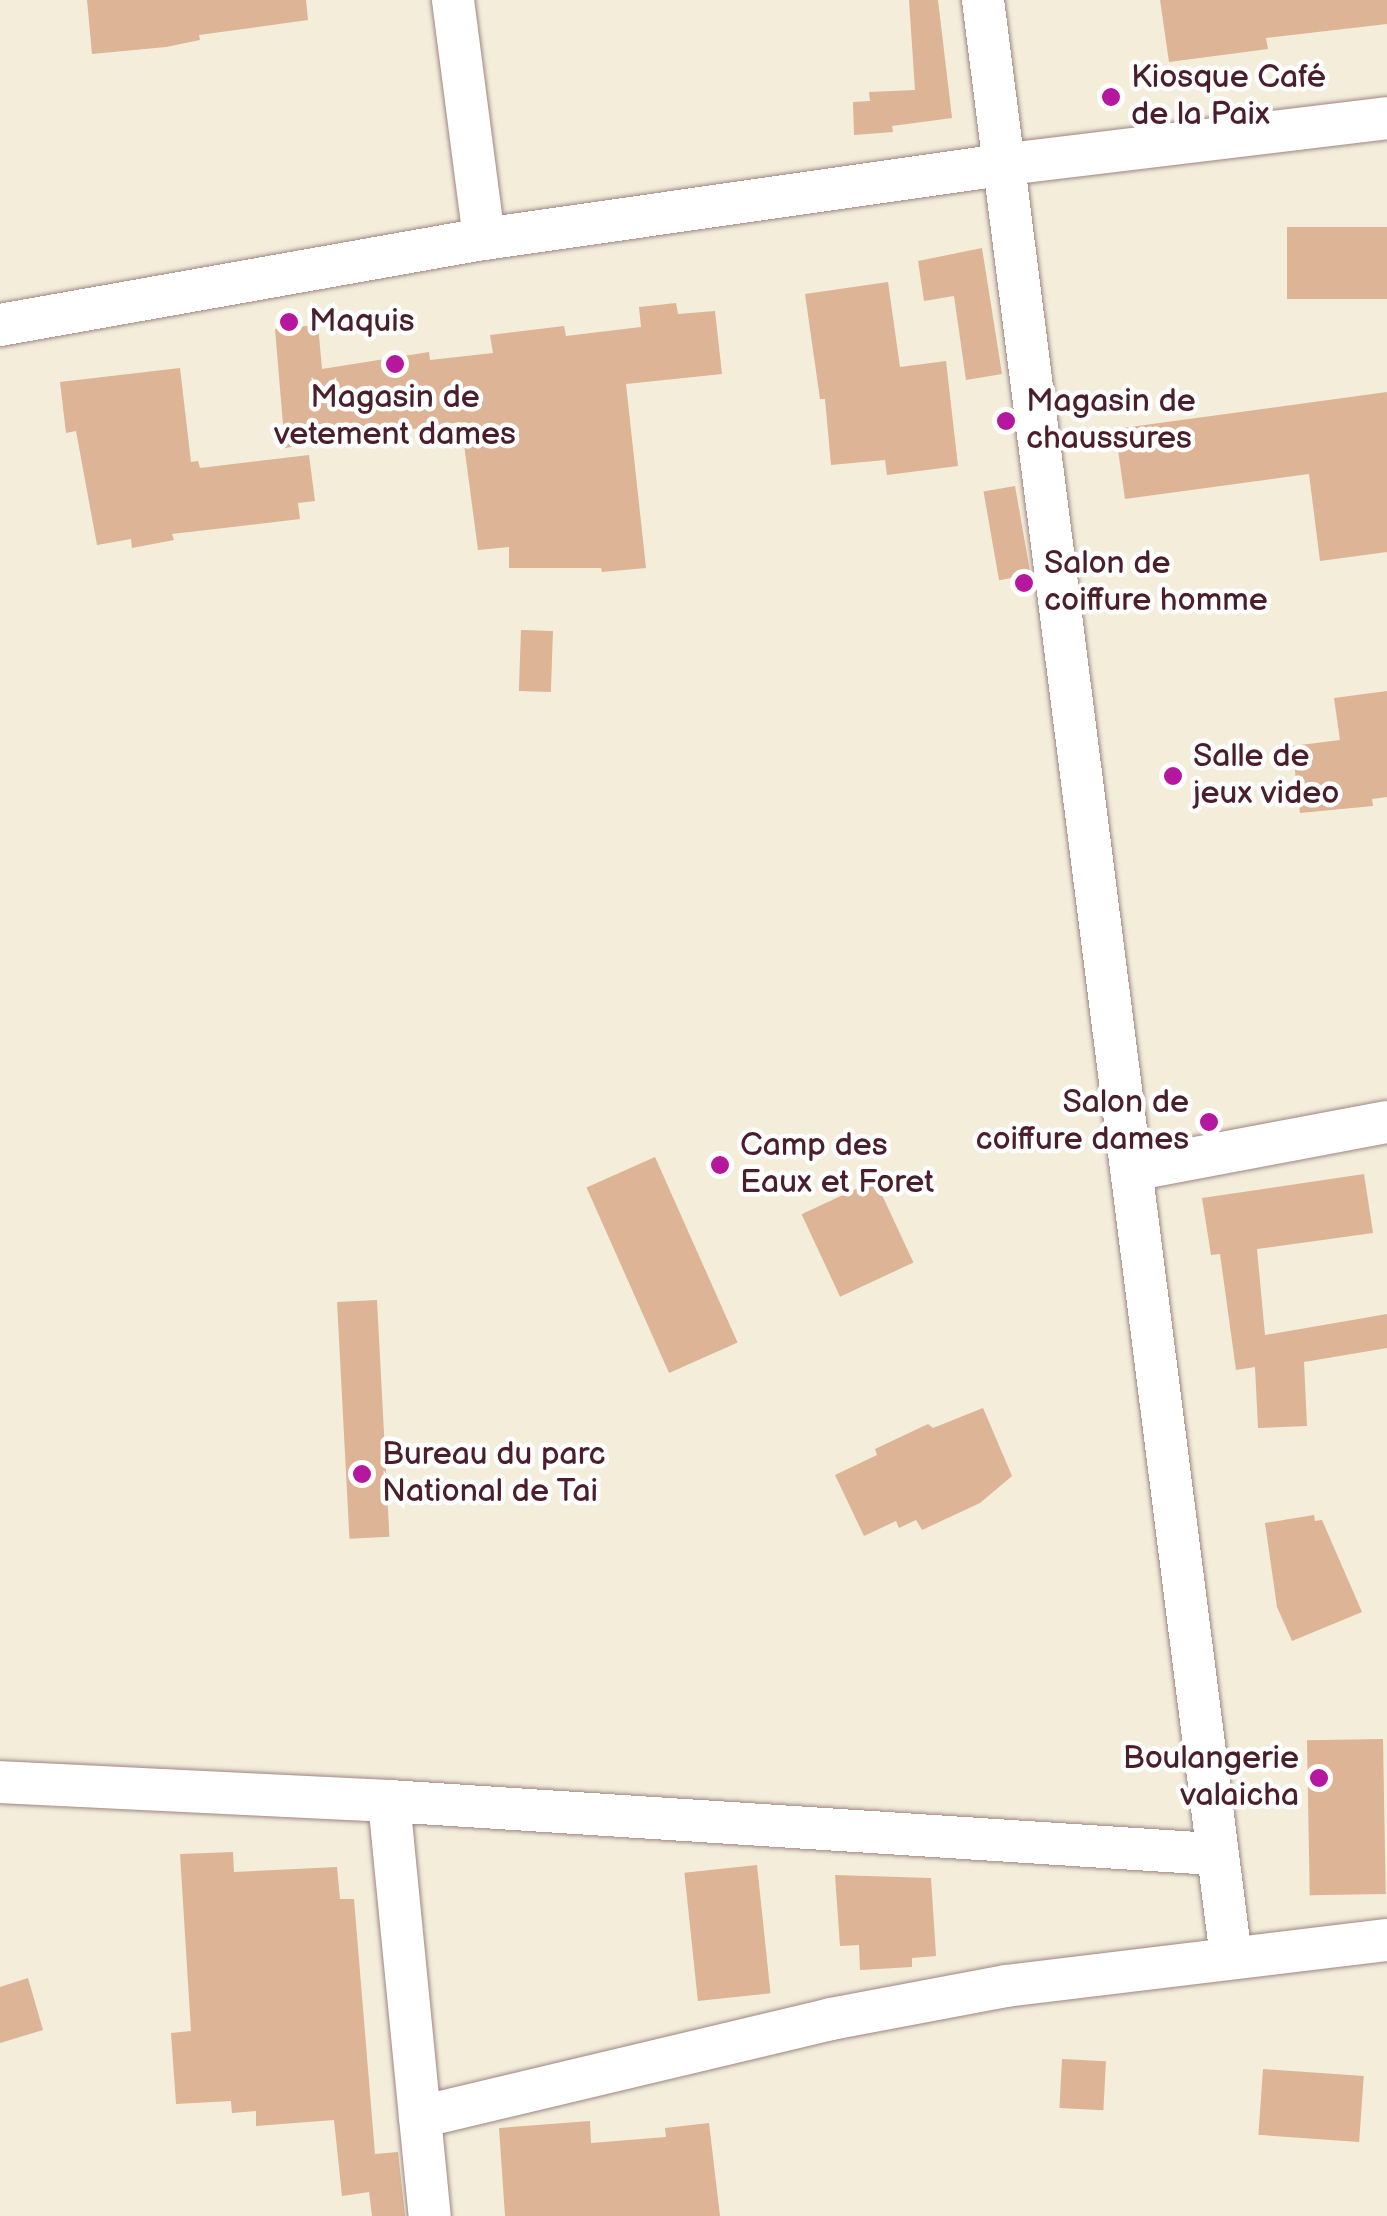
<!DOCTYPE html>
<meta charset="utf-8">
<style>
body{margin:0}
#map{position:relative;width:1387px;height:2216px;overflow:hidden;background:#f3edda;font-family:"Balsamiq Sans",sans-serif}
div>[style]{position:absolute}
.building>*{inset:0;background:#ddb496;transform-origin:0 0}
.roads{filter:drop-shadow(0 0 2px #9e8682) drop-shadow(0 0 2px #9e8682)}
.street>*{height:42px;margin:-21px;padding:0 21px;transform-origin:21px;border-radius:21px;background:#fff}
.dots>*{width:28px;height:28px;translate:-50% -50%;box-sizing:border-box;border:5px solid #fff;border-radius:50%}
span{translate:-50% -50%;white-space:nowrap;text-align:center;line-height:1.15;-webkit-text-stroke:9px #fff;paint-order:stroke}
.poi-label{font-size:32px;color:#4a1f2b}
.left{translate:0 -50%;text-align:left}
.right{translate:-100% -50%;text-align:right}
</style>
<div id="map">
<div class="building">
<div style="clip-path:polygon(87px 0,306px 0,308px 20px,199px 35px,200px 40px,166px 47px,92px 54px)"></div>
<div style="clip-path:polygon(909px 0,938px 0,952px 118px,892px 126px,893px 132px,854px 135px,853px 102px,870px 101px,869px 92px,915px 90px)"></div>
<div style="clip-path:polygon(1160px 0,1387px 0,1387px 24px,1266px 38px,1268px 49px,1169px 62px)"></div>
<div style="left:1387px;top:227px;width:72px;height:100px;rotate:90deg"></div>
<div style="clip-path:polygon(982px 248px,1002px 374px,966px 380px,954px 296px,924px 301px,918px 261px)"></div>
<div style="clip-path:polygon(888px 282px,900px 367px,946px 361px,958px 466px,887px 475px,885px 460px,831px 465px,825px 399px,820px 399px,805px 294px)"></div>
<div style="clip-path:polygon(676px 303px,678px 314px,715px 311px,722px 374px,626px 384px,646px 568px,602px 572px,601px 568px,509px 568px,509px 547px,478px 550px,461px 422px,285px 448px,275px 329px,318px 325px,322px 369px,429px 352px,430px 360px,493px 353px,490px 335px,564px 326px,566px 336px,641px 327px,639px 307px)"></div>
<div style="clip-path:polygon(180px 368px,191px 462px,198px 461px,200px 468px,309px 455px,315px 501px,298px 503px,300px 519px,172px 534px,174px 540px,132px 548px,131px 539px,97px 545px,76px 431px,66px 433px,60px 382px)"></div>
<div style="clip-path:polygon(1387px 392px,1387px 552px,1320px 561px,1309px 474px,1125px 499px,1115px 429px)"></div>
<div style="left:1015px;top:486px;width:90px;height:32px;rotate:80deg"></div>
<div style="left:521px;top:630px;width:32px;height:61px;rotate:2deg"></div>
<div style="clip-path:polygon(1387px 691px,1387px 797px,1372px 799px,1373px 806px,1300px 813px,1292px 746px,1340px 740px,1334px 698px)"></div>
<div style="left:655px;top:1157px;width:203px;height:75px;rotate:66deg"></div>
<div style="clip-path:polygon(1364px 1174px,1373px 1233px,1257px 1249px,1265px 1335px,1387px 1314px,1387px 1348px,1304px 1362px,1307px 1426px,1258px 1428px,1255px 1367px,1236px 1370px,1220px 1254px,1211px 1255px,1202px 1198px)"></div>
<div style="left:875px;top:1180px;width:91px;height:81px;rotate:65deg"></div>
<div style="left:377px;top:1300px;width:237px;height:40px;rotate:87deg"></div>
<div style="clip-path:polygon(983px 1408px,1012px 1476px,980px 1503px,922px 1530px,916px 1520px,899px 1528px,896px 1521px,864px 1536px,835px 1475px,877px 1455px,875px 1449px,928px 1424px,933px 1428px)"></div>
<div style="clip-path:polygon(1314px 1515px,1315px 1521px,1322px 1520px,1362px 1612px,1292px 1641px,1277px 1607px,1265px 1523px)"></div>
<div style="left:1383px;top:1739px;width:155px;height:76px;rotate:89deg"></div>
<div style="clip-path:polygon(233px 1852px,234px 1872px,337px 1867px,340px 1899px,354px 1899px,375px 2154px,398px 2152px,405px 2216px,372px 2216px,369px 2192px,342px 2196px,334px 2120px,256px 2126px,256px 2111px,232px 2113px,231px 2101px,176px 2104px,171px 2033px,191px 2031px,180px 1854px)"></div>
<div style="left:757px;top:1865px;width:129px;height:73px;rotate:84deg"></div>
<div style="clip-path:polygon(835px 1875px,931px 1878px,936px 1956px,912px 1958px,912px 1967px,860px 1970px,859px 1945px,840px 1946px)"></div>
<div style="clip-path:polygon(28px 1978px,43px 2030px,0 2043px,0 1987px)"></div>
<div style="left:1062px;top:2059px;width:44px;height:49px;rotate:3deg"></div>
<div style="left:1263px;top:2069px;width:101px;height:66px;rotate:4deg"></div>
<div style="clip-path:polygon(590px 2121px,591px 2143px,666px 2137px,665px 2128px,709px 2123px,720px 2216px,505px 2216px,499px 2128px)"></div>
</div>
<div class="roads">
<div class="street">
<div style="left:453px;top:0;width:241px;rotate:82.6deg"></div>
<div style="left:983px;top:0;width:1973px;rotate:82.78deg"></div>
<div style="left:0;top:325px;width:492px;rotate:-10.1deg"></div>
<div style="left:484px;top:239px;width:529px;rotate:-8.15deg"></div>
<div style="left:1008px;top:164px;width:382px;rotate:-6.9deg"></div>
<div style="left:1132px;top:1170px;width:259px;rotate:-10.7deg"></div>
<div style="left:0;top:1782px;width:389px;rotate:2.8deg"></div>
<div style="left:389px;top:1801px;width:827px;rotate:3.68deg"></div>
<div style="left:389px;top:1801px;width:417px;rotate:84.4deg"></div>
<div style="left:420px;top:2117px;width:423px;rotate:-13.4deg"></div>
<div style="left:831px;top:2019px;width:178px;rotate:-10.7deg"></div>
<div style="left:1006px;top:1986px;width:384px;rotate:-6.9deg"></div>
</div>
</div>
<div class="dots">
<div style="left:1111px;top:97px;background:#b5179e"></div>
<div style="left:289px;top:322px;background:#b5179e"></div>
<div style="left:395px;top:364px;background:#b5179e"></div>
<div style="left:1006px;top:421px;background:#b5179e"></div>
<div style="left:1024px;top:583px;background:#b5179e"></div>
<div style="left:1173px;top:776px;background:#b5179e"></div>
<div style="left:1209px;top:1122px;background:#b5179e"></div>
<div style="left:720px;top:1165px;background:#b5179e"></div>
<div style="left:362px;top:1474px;background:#b5179e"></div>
<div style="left:1319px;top:1778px;background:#b5179e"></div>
</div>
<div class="poi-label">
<span class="left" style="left:1131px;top:97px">Kiosque Café<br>de la Paix</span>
<span class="left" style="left:309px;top:322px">Maquis</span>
<span style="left:395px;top:417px">Magasin de<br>vetement dames</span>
<span class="left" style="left:1026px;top:421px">Magasin de<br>chaussures</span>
<span class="left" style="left:1044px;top:583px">Salon de<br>coiffure homme</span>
<span class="left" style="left:1193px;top:776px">Salle de<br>jeux video</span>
<span class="right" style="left:1189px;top:1122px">Salon de<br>coiffure dames</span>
<span class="left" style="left:740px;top:1165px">Camp des<br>Eaux et Foret</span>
<span class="left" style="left:382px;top:1474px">Bureau du parc<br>National de Tai</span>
<span class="right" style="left:1299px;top:1778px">Boulangerie<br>valaicha</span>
</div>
</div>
